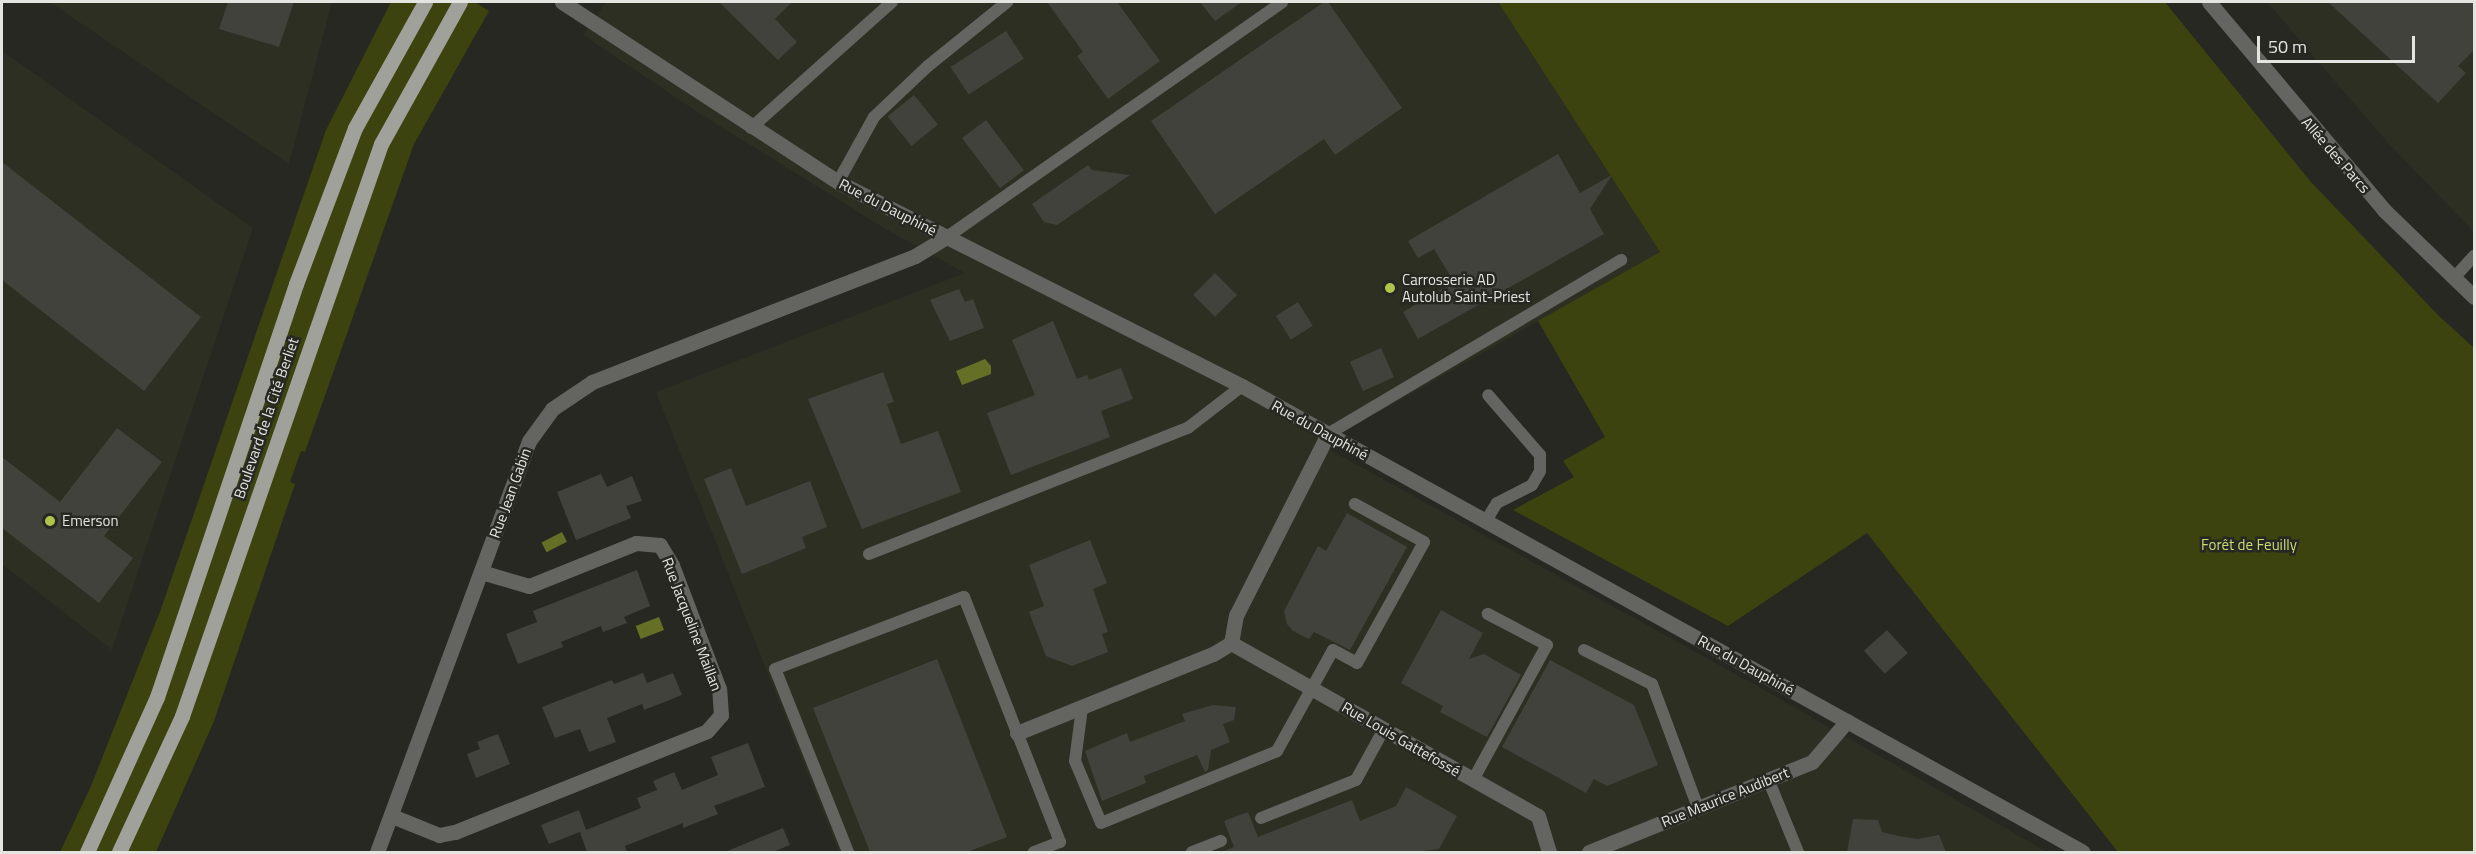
<!DOCTYPE html>
<meta charset="utf-8">
<style>
body{margin:0}
#map{position:relative;width:2476px;height:854px;overflow:hidden;background:#272822;font-family:"Titillium Web",sans-serif}
div>[style]{position:absolute}
.built>*{inset:0;background:#2d2f23}
.green>*{inset:0;background:#3c430f}
.water>*{inset:0;background:#656f25;transform-origin:0 0}
.building>*{inset:0;background:#41423c;transform-origin:0 0}
.service>*{height:12px;margin:-6px;padding:0 6px;transform-origin:6px;border-radius:6px;background:#646461}
.minor>*{height:15px;margin:-7.5px;padding:0 7.5px;transform-origin:7.5px;border-radius:7.5px;background:#646461}
.tertiary>*{height:15px;margin:-7.5px;padding:0 7.5px;transform-origin:7.5px;border-radius:7.5px;background:#646461}
.primary>*{height:15px;margin:-7.5px;padding:0 7.5px;transform-origin:7.5px;border-radius:7.5px;background:#a0a19a}
.dots>*{width:16px;height:16px;translate:-50% -50%;box-sizing:border-box;border:3px solid #272822;border-radius:50%}
span{translate:-50% -50%;white-space:nowrap;text-align:center;line-height:1.15;-webkit-text-stroke:5px #272822;paint-order:stroke}
.street-label{font-size:15px;color:#e4e5e1}
.poi-label{font-size:15px;color:#e4e5e1}
.left{translate:0 -50%;text-align:left}
.park-label{font-size:15px;color:#cbdc76}
.frame{position:absolute;inset:0;border:3px solid #e4e5e1;pointer-events:none}
.scale{position:absolute;left:2257px;top:36px;width:158px;height:27px;box-sizing:border-box;border:3px solid #e4e5e1;border-top:0;padding-left:8px;font-size:18px;line-height:21px;white-space:nowrap;color:#e4e5e1;-webkit-text-stroke:4px #272822;paint-order:stroke}
</style>
<div id="map">
<div class="built">
<div style="clip-path:polygon(49px 2px,332px 2px,289px 164px,54px 5px)"></div>
<div style="clip-path:polygon(606px 2px,1498px 2px,1660px 252px,1321px 445px,1766px 691px,2047px 852px,839px 852px,656px 392px,965px 273px,884px 228px,702px 115px,583px 35px)"></div>
<div style="clip-path:polygon(2267px 2px,2474px 2px,2474px 232px,2387px 142px)"></div>
<div style="clip-path:polygon(2px 51px,253px 228px,112px 650px,2px 564px)"></div>
</div>
<div class="green">
<div style="clip-path:polygon(391px 2px,475px 2px,489px 11px,414px 144px,305px 452px,301px 451px,290px 482px,295px 484px,214px 721px,156px 852px,60px 852px,91px 786px,161px 609px,326px 130px)"></div>
<div style="clip-path:polygon(1498px 2px,2165px 2px,2311px 182px,2438px 315px,2474px 348px,2474px 852px,2118px 852px,1867px 533px,1728px 626px,1513px 510px,1574px 477px,1563px 461px,1605px 437px,1538px 321px,1660px 252px)"></div>
</div>
<div class="water">
<div style="clip-path:polygon(985px 359px,991px 366px,991px 374px,962px 385px,956px 371px)"></div>
<div style="left:562px;top:532px;width:11px;height:23px;rotate:63deg"></div>
<div style="left:659px;top:617px;width:14px;height:25px;rotate:69deg"></div>
</div>
<div class="building">
<div style="clip-path:polygon(228px 2px,294px 2px,279px 47px,219px 29px)"></div>
<div style="clip-path:polygon(719px 2px,792px 2px,775px 19px,797px 42px,778px 60px)"></div>
<div style="clip-path:polygon(1047px 2px,1117px 2px,1160px 61px,1108px 99px,1077px 56px,1083px 52px)"></div>
<div style="clip-path:polygon(1200px 2px,1242px 2px,1215px 21px)"></div>
<div style="clip-path:polygon(1324px 2px,1328px 2px,1402px 108px,1335px 155px,1324px 139px,1215px 214px,1151px 121px)"></div>
<div style="clip-path:polygon(2328px 2px,2475px 2px,2475px 49px,2458px 66px,2466px 73px,2438px 103px)"></div>
<div style="left:1006px;top:31px;width:33px;height:66px;rotate:57deg"></div>
<div style="left:914px;top:95px;width:38px;height:34px;rotate:51deg"></div>
<div style="left:986px;top:120px;width:63px;height:30px;rotate:53deg"></div>
<div style="clip-path:polygon(1558px 154px,1580px 193px,1612px 175px,1590px 209px,1604px 234px,1418px 339px,1403px 312px,1454px 282px,1434px 249px,1418px 258px,1408px 241px)"></div>
<div style="clip-path:polygon(2px 162px,201px 317px,144px 391px,2px 280px)"></div>
<div style="clip-path:polygon(1088px 165px,1092px 170px,1130px 175px,1057px 225px,1044px 222px,1032px 204px)"></div>
<div style="left:1215px;top:273px;width:31px;height:31px;rotate:45deg"></div>
<div style="clip-path:polygon(959px 289px,965px 302px,973px 299px,984px 328px,950px 341px,930px 300px)"></div>
<div style="left:1298px;top:302px;width:28px;height:26px;rotate:58deg"></div>
<div style="clip-path:polygon(1053px 321px,1077px 379px,1087px 375px,1089px 380px,1121px 368px,1133px 399px,1101px 411px,1110px 437px,1011px 475px,987px 413px,1035px 395px,1012px 340px)"></div>
<div style="left:1381px;top:348px;width:32px;height:34px;rotate:66deg"></div>
<div style="clip-path:polygon(883px 372px,894px 402px,887px 404px,901px 444px,938px 431px,961px 492px,862px 529px,808px 399px)"></div>
<div style="clip-path:polygon(117px 428px,162px 462px,104px 536px,133px 558px,99px 603px,2px 528px,2px 457px,60px 502px)"></div>
<div style="clip-path:polygon(731px 468px,746px 506px,810px 481px,827px 527px,802px 537px,806px 548px,742px 574px,704px 479px)"></div>
<div style="clip-path:polygon(601px 474px,607px 487px,632px 476px,642px 501px,626px 506px,631px 518px,576px 540px,557px 492px)"></div>
<div style="clip-path:polygon(1347px 513px,1407px 547px,1350px 650px,1314px 632px,1309px 639px,1293px 631px,1287px 624px,1284px 611px,1318px 546px,1326px 551px)"></div>
<div style="clip-path:polygon(1090px 540px,1107px 583px,1093px 589px,1108px 632px,1102px 634px,1108px 652px,1072px 666px,1046px 656px,1029px 612px,1044px 606px,1029px 565px)"></div>
<div style="clip-path:polygon(637px 570px,650px 606px,624px 617px,627px 623px,603px 632px,601px 626px,561px 642px,563px 647px,518px 664px,506px 634px,537px 622px,533px 611px)"></div>
<div style="clip-path:polygon(1441px 610px,1483px 633px,1469px 659px,1484px 654px,1521px 675px,1487px 737px,1440px 712px,1443px 706px,1401px 683px)"></div>
<div style="left:1887px;top:630px;width:31px;height:31px;rotate:48deg"></div>
<div style="clip-path:polygon(937px 659px,1007px 837px,967px 852px,870px 852px,813px 708px)"></div>
<div style="clip-path:polygon(1550px 660px,1634px 705px,1658px 765px,1607px 786px,1594px 779px,1586px 793px,1502px 747px)"></div>
<div style="clip-path:polygon(643px 673px,647px 683px,673px 673px,682px 695px,644px 710px,642px 704px,607px 718px,616px 742px,589px 752px,580px 729px,555px 738px,542px 707px,612px 680px,614px 684px)"></div>
<div style="clip-path:polygon(1213px 705px,1236px 707px,1234px 720px,1223px 724px,1230px 742px,1211px 750px,1208px 770px,1205px 772px,1197px 755px,1144px 776px,1146px 783px,1102px 801px,1085px 751px,1127px 733px,1130px 742px,1185px 721px,1182px 714px)"></div>
<div style="clip-path:polygon(498px 734px,510px 764px,476px 778px,467px 754px,480px 749px,477px 742px)"></div>
<div style="clip-path:polygon(748px 743px,765px 787px,714px 806px,718px 814px,683px 828px,683px 823px,625px 846px,627px 852px,587px 852px,580px 832px,549px 844px,541px 825px,579px 810px,586px 830px,641px 808px,637px 798px,657px 790px,653px 781px,674px 772px,682px 790px,718px 775px,711px 757px)"></div>
<div style="clip-path:polygon(1406px 787px,1457px 816px,1439px 849px,1416px 852px,1222px 852px,1234px 847px,1224px 821px,1248px 812px,1258px 837px,1352px 800px,1360px 821px,1396px 806px)"></div>
<div style="clip-path:polygon(1853px 819px,1878px 820px,1882px 832px,1898px 836px,1918px 839px,1939px 835px,1946px 852px,1847px 852px)"></div>
<div style="clip-path:polygon(783px 828px,790px 845px,773px 852px,725px 852px)"></div>
</div>
<div class="service">
<div style="left:751px;top:128px;width:189px;rotate:-41.8deg"></div>
<div style="left:838px;top:182px;width:74px;rotate:-61deg"></div>
<div style="left:874px;top:117px;width:74px;rotate:-43.4deg"></div>
<div style="left:928px;top:66px;width:102px;rotate:-39deg"></div>
<div style="left:947px;top:237px;width:409px;rotate:-35deg"></div>
<div style="left:2454px;top:278px;width:30px;rotate:-48deg"></div>
<div style="left:1328px;top:434px;width:341px;rotate:-30.7deg"></div>
<div style="left:1486px;top:521px;width:21px;rotate:-59deg"></div>
<div style="left:1497px;top:503px;width:39px;rotate:-27deg"></div>
<div style="left:1532px;top:485px;width:16px;rotate:-60deg"></div>
<div style="left:1540px;top:471px;width:16px;rotate:-90deg"></div>
<div style="left:1540px;top:455px;width:79px;rotate:-130.9deg"></div>
<div style="left:869px;top:554px;width:344px;rotate:-21.6deg"></div>
<div style="left:1189px;top:427px;width:67px;rotate:-37.7deg"></div>
<div style="left:1584px;top:650px;width:76px;rotate:26.6deg"></div>
<div style="left:1652px;top:684px;width:132px;rotate:69.6deg"></div>
<div style="left:1082px;top:708px;width:53px;rotate:97.5deg"></div>
<div style="left:1075px;top:761px;width:67px;rotate:67.2deg"></div>
<div style="left:1101px;top:823px;width:190px;rotate:-22.2deg"></div>
<div style="left:1277px;top:751px;width:115px;rotate:-61deg"></div>
<div style="left:1333px;top:650px;width:27px;rotate:28deg"></div>
<div style="left:1357px;top:663px;width:138px;rotate:-61deg"></div>
<div style="left:1424px;top:542px;width:79px;rotate:-151.2deg"></div>
<div style="left:1768px;top:779px;width:79px;rotate:67.7deg"></div>
<div style="left:1473px;top:780px;width:154px;rotate:-61.3deg"></div>
<div style="left:1547px;top:645px;width:67px;rotate:-152.3deg"></div>
<div style="left:1261px;top:818px;width:102px;rotate:-21.8deg"></div>
<div style="left:1356px;top:780px;width:58px;rotate:-61.2deg"></div>
<div style="left:848px;top:852px;width:197px;rotate:-111.7deg"></div>
<div style="left:775px;top:669px;width:202px;rotate:-20.9deg"></div>
<div style="left:964px;top:597px;width:263px;rotate:68.6deg"></div>
<div style="left:1060px;top:842px;width:28px;rotate:159deg"></div>
<div style="left:1192px;top:852px;width:31px;rotate:-21deg"></div>
</div>
<div class="minor">
<div style="left:2209px;top:2px;width:273px;rotate:49.9deg"></div>
<div style="left:2385px;top:211px;width:124px;rotate:44deg"></div>
<div style="left:1328px;top:434px;width:203px;rotate:116.9deg"></div>
<div style="left:1236px;top:615px;width:28px;rotate:100deg"></div>
<div style="left:1231px;top:643px;width:352px;rotate:29.4deg"></div>
<div style="left:1538px;top:816px;width:38px;rotate:73deg"></div>
<div style="left:1017px;top:733px;width:211px;rotate:-22deg"></div>
<div style="left:1213px;top:654px;width:21px;rotate:-31deg"></div>
<div style="left:392px;top:816px;width:51px;rotate:22deg"></div>
<div style="left:439px;top:835px;width:16px;rotate:-11deg"></div>
<div style="left:455px;top:832px;width:271px;rotate:-21.8deg"></div>
<div style="left:707px;top:731px;width:21px;rotate:-49deg"></div>
<div style="left:721px;top:715px;width:26px;rotate:-94deg"></div>
<div style="left:719px;top:689px;width:133px;rotate:-110.8deg"></div>
<div style="left:672px;top:565px;width:23px;rotate:-121deg"></div>
<div style="left:660px;top:545px;width:24px;rotate:-175deg"></div>
<div style="left:636px;top:543px;width:115px;rotate:158.1deg"></div>
<div style="left:529px;top:586px;width:50px;rotate:-163.7deg"></div>
<div style="left:377px;top:852px;width:438px;rotate:-69.7deg"></div>
<div style="left:529px;top:441px;width:39px;rotate:-54deg"></div>
<div style="left:552px;top:409px;width:48px;rotate:-34deg"></div>
<div style="left:592px;top:382px;width:347px;rotate:-21.3deg"></div>
<div style="left:915px;top:256px;width:37px;rotate:-31deg"></div>
<div style="left:1589px;top:852px;width:240px;rotate:-22deg"></div>
<div style="left:1812px;top:762px;width:54px;rotate:-49.5deg"></div>
</div>
<div class="tertiary">
<div style="left:562px;top:2px;width:330px;rotate:33.1deg"></div>
<div style="left:838px;top:182px;width:453px;rotate:26.8deg"></div>
<div style="left:1242px;top:386px;width:961px;rotate:28.99deg"></div>
</div>
<div class="primary">
<div style="left:87px;top:852px;width:170px;rotate:-65.7deg"></div>
<div style="left:157px;top:697px;width:436px;rotate:-71.4deg"></div>
<div style="left:296px;top:284px;width:167px;rotate:-69.3deg"></div>
<div style="left:355px;top:128px;width:144px;rotate:-60.9deg"></div>
<div style="left:119px;top:852px;width:150px;rotate:-65.1deg"></div>
<div style="left:182px;top:716px;width:606px;rotate:-70.82deg"></div>
<div style="left:381px;top:144px;width:162px;rotate:-60.9deg"></div>
</div>
<div class="dots">
<div style="left:1390px;top:288px;background:#b2c34c"></div>
<div style="left:50px;top:521px;background:#b2c34c"></div>
</div>
<div class="street-label">
<span style="left:2336px;top:155px;rotate:49deg">Allée des Parcs</span>
<span style="left:888px;top:207px;rotate:27deg">Rue du Dauphiné</span>
<span style="left:266px;top:418px;rotate:-71deg">Boulevard de la Cité Berliet</span>
<span style="left:1320px;top:430px;rotate:29deg">Rue du Dauphiné</span>
<span style="left:510px;top:493px;rotate:-70deg">Rue Jean Gabin</span>
<span style="left:692px;top:624px;rotate:69deg">Rue Jacqueline Maillan</span>
<span style="left:1746px;top:665px;rotate:29deg">Rue du Dauphiné</span>
<span style="left:1401px;top:739px;rotate:30deg">Rue Louis Gattefossé</span>
<span style="left:1725px;top:797px;rotate:-22deg">Rue Maurice Audibert</span>
</div>
<div class="poi-label">
<span class="left" style="left:1402px;top:288px">Carrosserie AD<br>Autolub Saint-Priest</span>
<span class="left" style="left:62px;top:521px">Emerson</span>
</div>
<div class="park-label">
<span style="left:2249px;top:545px">Forêt de Feuilly</span>
</div>
<div class="frame"></div>
<div class="scale">50 m</div>
</div>
